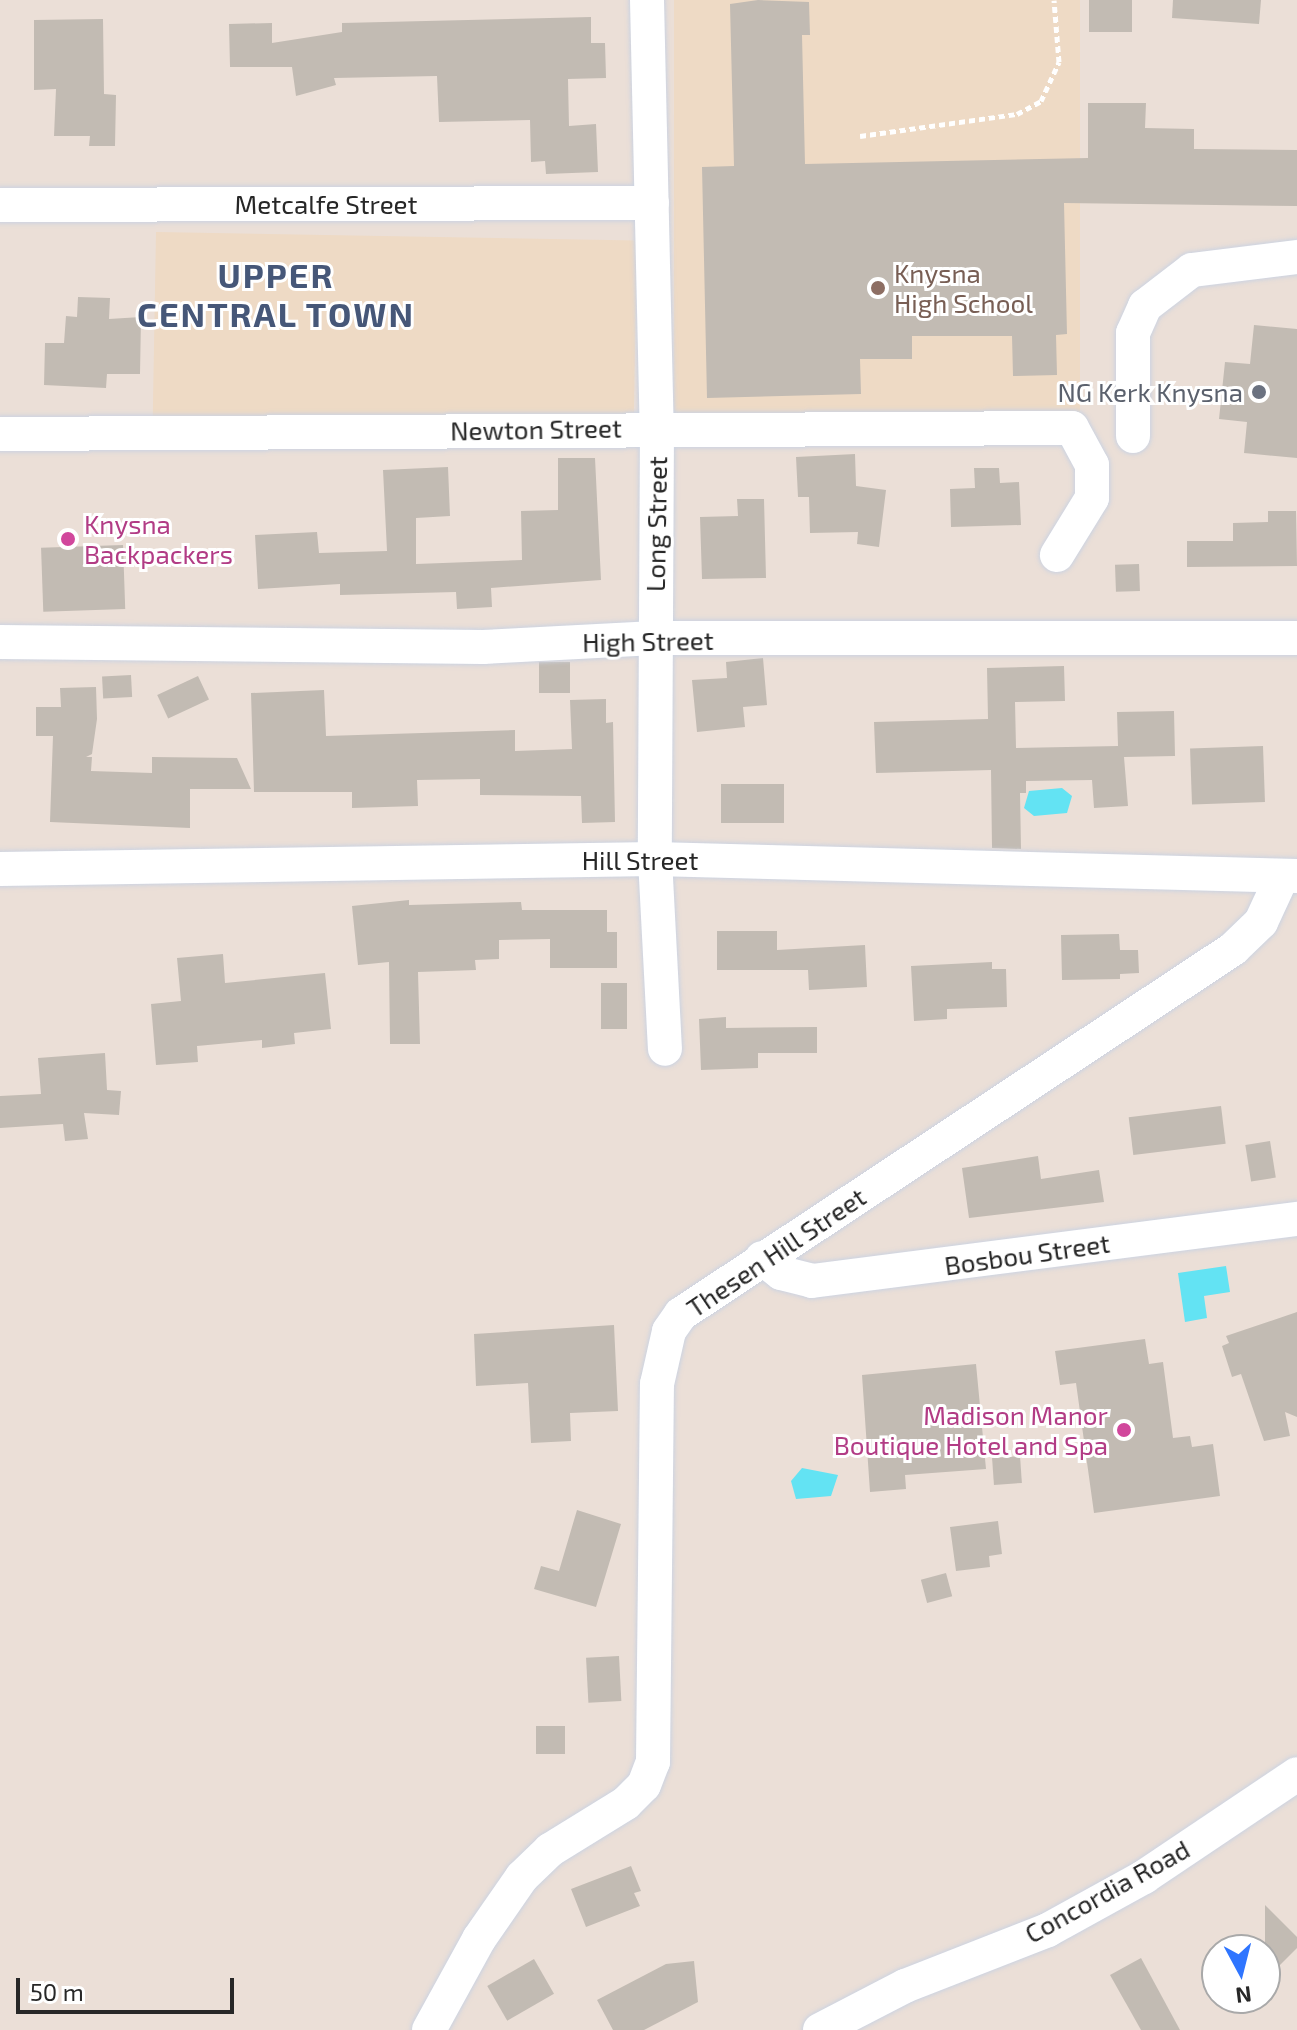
<!DOCTYPE html>
<style>
body{margin:0}
#map{position:relative;width:1297px;height:2030px;overflow:hidden;background:#ebdfd7;font-family:"Exo 2",sans-serif}
div>[style]{position:absolute}
.education>*{inset:0;background:#eedac5;transform-origin:0 0}
.water>*{inset:0;background:#63e3f3}
.building>*{inset:0;background:#c2bbb3;transform-origin:0 0}
.path>*{height:5px;margin-top:-2.5px;transform-origin:0;background:repeating-linear-gradient(90deg,#fff 0 6px,transparent 0 10px)}
.roads{filter:drop-shadow(0 0 2px #ccd3e1) drop-shadow(0 0 2px #ccd3e1)}
.minor>*{height:34px;margin:-17px;padding:0 17px;transform-origin:17px;border-radius:17px;background:#fff}
.dots>*{width:22px;height:22px;translate:-50% -50%;box-sizing:border-box;border:4px solid #fff;border-radius:50%}
span{translate:-50% -50%;white-space:nowrap;text-align:center;line-height:1.15;-webkit-text-stroke:6px #fff;paint-order:stroke}
.street-label{font-size:26px;color:#272727}
.education-label{font-size:26px;color:#785e54}
.left{translate:0 -50%;text-align:left}
.worship-label{font-size:26px;color:#5b616d}
.right{translate:-100% -50%;text-align:right}
.hotel-label{font-size:26px;color:#b23c85}
.district-label{font-size:34px;color:#465778;font-weight:700;letter-spacing:2px}
.north{position:absolute;left:1201px;top:1934px;width:80px;height:80px;box-sizing:border-box;background:#fff;border:2px solid #a9a9a9;border-radius:50%;rotate:173deg;font-size:22px;font-weight:700;line-height:32px;text-align:center;color:#272727}
.north::after{content:'';display:block;margin:auto;width:28px;height:36px;background:#2f75ff;clip-path:polygon(50% 0,100% 100%,50% 72%,0 100%)}
.scale{position:absolute;left:16px;top:1978px;width:218px;height:36px;box-sizing:border-box;border:4px solid #272727;border-top:0;padding-left:10px;font-size:24px;line-height:28px;white-space:nowrap;color:#272727;-webkit-text-stroke:6px #fff;paint-order:stroke}
</style>
<div id="map">
<div class="education">
<div style="left:674px;top:0;width:406px;height:419px"></div>
<div style="left:156px;top:232px;width:481px;height:187px;rotate:1deg"></div>
</div>
<div class="water">
<div style="clip-path:polygon(1062px 788px,1072px 796px,1067px 813px,1034px 816px,1024px 808px,1029px 791px)"></div>
<div style="clip-path:polygon(1226px 1266px,1230px 1292px,1204px 1296px,1207px 1318px,1185px 1322px,1178px 1273px)"></div>
<div style="clip-path:polygon(802px 1468px,838px 1475px,831px 1496px,796px 1499px,791px 1481px)"></div>
</div>
<div class="building">
<div style="clip-path:polygon(758px 0,809px 2px,810px 35px,802px 35px,805px 164px,1088px 158px,1088px 103px,1146px 103px,1145px 128px,1194px 129px,1194px 149px,1297px 150px,1297px 206px,1064px 203px,1067px 334px,1056px 335px,1057px 375px,1013px 376px,1012px 336px,912px 336px,912px 359px,860px 359px,861px 394px,707px 398px,702px 167px,734px 166px,730px 4px)"></div>
<div style="left:1089px;top:0;width:43px;height:32px"></div>
<div style="clip-path:polygon(1173px 0,1261px 0,1259px 24px,1172px 18px)"></div>
<div style="clip-path:polygon(591px 17px,591px 43px,605px 43px,606px 78px,568px 79px,569px 126px,596px 124px,598px 172px,546px 174px,545px 161px,531px 162px,530px 120px,439px 122px,437px 76px,334px 78px,336px 85px,296px 96px,292px 67px,230px 67px,229px 24px,272px 23px,272px 43px,342px 32px,342px 23px)"></div>
<div style="clip-path:polygon(103px 19px,104px 94px,116px 95px,115px 146px,89px 146px,90px 136px,54px 136px,56px 89px,34px 90px,34px 20px)"></div>
<div style="clip-path:polygon(78px 297px,110px 298px,109px 319px,141px 317px,140px 374px,107px 374px,106px 388px,44px 385px,45px 343px,64px 343px,66px 316px,77px 317px)"></div>
<div style="clip-path:polygon(1254px 325px,1297px 329px,1297px 458px,1244px 453px,1247px 422px,1219px 419px,1225px 362px,1250px 364px)"></div>
<div style="clip-path:polygon(855px 454px,856px 486px,886px 490px,879px 547px,857px 544px,858px 532px,810px 533px,809px 497px,798px 497px,796px 457px)"></div>
<div style="clip-path:polygon(558px 458px,595px 458px,601px 580px,491px 588px,492px 607px,457px 609px,456px 592px,340px 595px,340px 584px,258px 589px,255px 535px,317px 532px,319px 553px,387px 551px,383px 470px,448px 467px,450px 516px,416px 518px,416px 564px,522px 560px,521px 511px,558px 510px)"></div>
<div style="clip-path:polygon(974px 468px,999px 468px,1000px 483px,1019px 482px,1021px 525px,951px 527px,950px 489px,975px 488px)"></div>
<div style="clip-path:polygon(737px 499px,764px 499px,766px 578px,702px 579px,700px 517px,738px 516px)"></div>
<div style="clip-path:polygon(1268px 511px,1296px 511px,1297px 566px,1187px 567px,1187px 541px,1233px 541px,1233px 523px,1268px 522px)"></div>
<div style="left:123px;top:545px;width:64px;height:82px;rotate:88deg"></div>
<div style="left:1139px;top:564px;width:27px;height:24px;rotate:88deg"></div>
<div style="clip-path:polygon(763px 658px,767px 705px,743px 707px,745px 727px,697px 732px,692px 680px,727px 678px,726px 662px)"></div>
<div style="left:570px;top:662px;width:31px;height:31px;rotate:90deg"></div>
<div style="clip-path:polygon(1064px 666px,1065px 701px,1015px 702px,1016px 748px,1118px 746px,1117px 712px,1174px 711px,1175px 756px,1124px 757px,1128px 806px,1094px 808px,1092px 780px,1026px 781px,1026px 793px,1020px 793px,1021px 849px,992px 848px,991px 770px,876px 773px,874px 722px,988px 719px,987px 668px)"></div>
<div style="left:131px;top:675px;width:22px;height:29px;rotate:87deg"></div>
<div style="left:198px;top:676px;width:26px;height:45px;rotate:65deg"></div>
<div style="clip-path:polygon(96px 687px,97px 719px,92px 754px,86px 757px,92px 757px,91px 771px,152px 773px,152px 757px,237px 758px,251px 789px,190px 789px,190px 828px,50px 822px,53px 736px,36px 736px,36px 707px,61px 707px,60px 688px)"></div>
<div style="clip-path:polygon(324px 690px,326px 736px,515px 730px,515px 751px,572px 749px,570px 700px,606px 699px,606px 723px,613px 722px,615px 822px,582px 823px,581px 796px,480px 795px,480px 779px,417px 780px,418px 806px,352px 808px,352px 792px,254px 792px,251px 693px)"></div>
<div style="left:1263px;top:746px;width:56px;height:73px;rotate:88deg"></div>
<div style="left:721px;top:784px;width:63px;height:39px"></div>
<div style="clip-path:polygon(409px 900px,409px 905px,521px 902px,522px 910px,607px 910px,607px 932px,617px 932px,617px 968px,550px 968px,550px 939px,499px 940px,499px 959px,475px 960px,476px 970px,418px 972px,420px 1044px,390px 1044px,389px 962px,358px 965px,352px 906px)"></div>
<div style="clip-path:polygon(717px 931px,777px 931px,777px 950px,865px 945px,867px 987px,809px 990px,808px 970px,717px 970px)"></div>
<div style="clip-path:polygon(1119px 934px,1120px 950px,1138px 950px,1139px 973px,1120px 974px,1120px 979px,1062px 980px,1061px 935px)"></div>
<div style="clip-path:polygon(223px 954px,225px 983px,325px 973px,331px 1029px,294px 1033px,295px 1044px,262px 1048px,262px 1040px,197px 1046px,198px 1062px,156px 1065px,151px 1004px,181px 1001px,177px 958px)"></div>
<div style="clip-path:polygon(992px 962px,992px 969px,1006px 969px,1007px 1007px,947px 1009px,947px 1019px,914px 1021px,911px 966px)"></div>
<div style="left:601px;top:983px;width:26px;height:46px"></div>
<div style="clip-path:polygon(726px 1017px,726px 1028px,817px 1027px,817px 1053px,758px 1053px,758px 1068px,701px 1070px,699px 1019px)"></div>
<div style="clip-path:polygon(105px 1053px,107px 1090px,121px 1091px,119px 1115px,84px 1113px,88px 1139px,65px 1141px,63px 1124px,0 1128px,0 1096px,41px 1094px,38px 1058px)"></div>
<div style="left:1221px;top:1106px;width:38px;height:93px;rotate:83deg"></div>
<div style="left:1270px;top:1141px;width:37px;height:25px;rotate:81deg"></div>
<div style="clip-path:polygon(1038px 1156px,1041px 1179px,1099px 1170px,1104px 1202px,969px 1218px,962px 1168px)"></div>
<div style="clip-path:polygon(1297px 1312px,1297px 1417px,1285px 1412px,1290px 1436px,1264px 1441px,1241px 1374px,1232px 1377px,1222px 1346px,1229px 1343px,1226px 1336px)"></div>
<div style="clip-path:polygon(614px 1325px,618px 1411px,570px 1413px,571px 1441px,531px 1443px,528px 1383px,476px 1386px,474px 1334px)"></div>
<div style="clip-path:polygon(1145px 1339px,1149px 1364px,1163px 1362px,1173px 1438px,1190px 1436px,1192px 1447px,1213px 1444px,1220px 1496px,1094px 1513px,1076px 1383px,1060px 1385px,1055px 1351px)"></div>
<div style="clip-path:polygon(976px 1364px,986px 1469px,905px 1475px,906px 1489px,870px 1492px,862px 1375px)"></div>
<div style="left:1020px;top:1456px;width:27px;height:28px;rotate:86deg"></div>
<div style="clip-path:polygon(577px 1510px,621px 1524px,596px 1607px,534px 1589px,541px 1566px,559px 1571px)"></div>
<div style="clip-path:polygon(998px 1521px,1002px 1554px,989px 1556px,990px 1567px,956px 1571px,950px 1527px)"></div>
<div style="left:946px;top:1573px;width:24px;height:26px;rotate:75deg"></div>
<div style="left:619px;top:1656px;width:45px;height:33px;rotate:87deg"></div>
<div style="left:536px;top:1726px;width:29px;height:28px"></div>
<div style="clip-path:polygon(631px 1866px,641px 1891px,634px 1893px,640px 1906px,586px 1927px,571px 1889px)"></div>
<div style="clip-path:polygon(1265px 1905px,1297px 1937px,1297px 1948px,1265px 1980px)"></div>
<div style="clip-path:polygon(1141px 1958px,1180px 2030px,1141px 2030px,1110px 1975px)"></div>
<div style="left:534px;top:1959px;width:40px;height:54px;rotate:60deg"></div>
<div style="clip-path:polygon(694px 1961px,698px 2002px,644px 2030px,613px 2030px,597px 2000px,666px 1964px)"></div>
</div>
<div class="path">
<div style="left:860px;top:136px;width:159px;rotate:-8deg"></div>
<div style="left:1017px;top:114px;width:27px;rotate:-28deg"></div>
<div style="left:1041px;top:101px;width:43px;rotate:-65.2deg"></div>
<div style="left:1059px;top:62px;width:62px;rotate:-94.6deg"></div>
</div>
<div class="roads">
<div class="minor">
<div style="left:647px;top:0;width:428px;rotate:88.7deg"></div>
<div style="left:657px;top:428px;width:431px;rotate:90.3deg"></div>
<div style="left:655px;top:859px;width:190px;rotate:87deg"></div>
<div style="left:0;top:205px;width:652px;rotate:-0.18deg"></div>
<div style="left:0;top:434px;width:1072px;rotate:-0.32deg"></div>
<div style="left:1072px;top:428px;width:42px;rotate:61.6deg"></div>
<div style="left:1092px;top:465px;width:33px;rotate:90deg"></div>
<div style="left:1092px;top:498px;width:67px;rotate:121.6deg"></div>
<div style="left:1133px;top:436px;width:103px;rotate:-90deg"></div>
<div style="left:1133px;top:333px;width:30px;rotate:-66deg"></div>
<div style="left:1145px;top:306px;width:59px;rotate:-37.5deg"></div>
<div style="left:1192px;top:270px;width:106px;rotate:-7.1deg"></div>
<div style="left:0;top:642px;width:483px;rotate:0.6deg"></div>
<div style="left:483px;top:647px;width:172px;rotate:-3deg"></div>
<div style="left:655px;top:638px;width:642px"></div>
<div style="left:0;top:869px;width:655px;rotate:-0.87deg"></div>
<div style="left:655px;top:859px;width:642px;rotate:1.52deg"></div>
<div style="left:762px;top:1258px;width:24px;rotate:38deg"></div>
<div style="left:781px;top:1273px;width:32px;rotate:14deg"></div>
<div style="left:812px;top:1281px;width:489px;rotate:-7.3deg"></div>
<div style="left:429px;top:2030px;width:104px;rotate:-61.2deg"></div>
<div style="left:479px;top:1939px;width:75px;rotate:-55.3deg"></div>
<div style="left:522px;top:1877px;width:39px;rotate:-44deg"></div>
<div style="left:550px;top:1850px;width:89px;rotate:-31.7deg"></div>
<div style="left:626px;top:1803px;width:25px;rotate:-45deg"></div>
<div style="left:644px;top:1785px;width:25px;rotate:-69deg"></div>
<div style="left:653px;top:1762px;width:378px;rotate:-89.4deg"></div>
<div style="left:657px;top:1384px;width:54px;rotate:-77.2deg"></div>
<div style="left:669px;top:1331px;width:21px;rotate:-55deg"></div>
<div style="left:681px;top:1314px;width:662px;rotate:-33.47deg"></div>
<div style="left:1233px;top:949px;width:39px;rotate:-44deg"></div>
<div style="left:1261px;top:922px;width:47px;rotate:-65.1deg"></div>
<div style="left:820px;top:2030px;width:96px;rotate:-27.4deg"></div>
<div style="left:905px;top:1986px;width:154px;rotate:-21.4deg"></div>
<div style="left:1048px;top:1930px;width:110px;rotate:-28.9deg"></div>
<div style="left:1144px;top:1877px;width:184px;rotate:-33.9deg"></div>
</div>
</div>
<div class="dots">
<div style="left:878px;top:288px;background:#8d6e63"></div>
<div style="left:1259px;top:392px;background:#6b7280"></div>
<div style="left:68px;top:539px;background:#d1479c"></div>
<div style="left:1124px;top:1430px;background:#d1479c"></div>
</div>
<div class="street-label">
<span style="left:326px;top:204px">Metcalfe Street</span>
<span style="left:536px;top:429px;rotate:-1deg">Newton Street</span>
<span style="left:656px;top:524px;rotate:-89deg">Long Street</span>
<span style="left:648px;top:641px;rotate:-1deg">High Street</span>
<span style="left:640px;top:860px">Hill Street</span>
<span style="left:776px;top:1252px;rotate:-34deg">Thesen Hill Street</span>
<span style="left:1027px;top:1254px;rotate:-8deg">Bosbou Street</span>
<span style="left:1107px;top:1891px;rotate:-29deg">Concordia Road</span>
</div>
<div class="education-label">
<span class="left" style="left:894px;top:288px">Knysna<br>High School</span>
</div>
<div class="worship-label">
<span class="right" style="left:1243px;top:392px">NG Kerk Knysna</span>
</div>
<div class="hotel-label">
<span class="left" style="left:84px;top:539px">Knysna<br>Backpackers</span>
<span class="right" style="left:1108px;top:1430px">Madison Manor<br>Boutique Hotel and Spa</span>
</div>
<div class="district-label">
<span style="left:276px;top:294px">UPPER<br>CENTRAL TOWN</span>
</div>
<div class="north">N</div>
<div class="scale">50 m</div>
</div>
